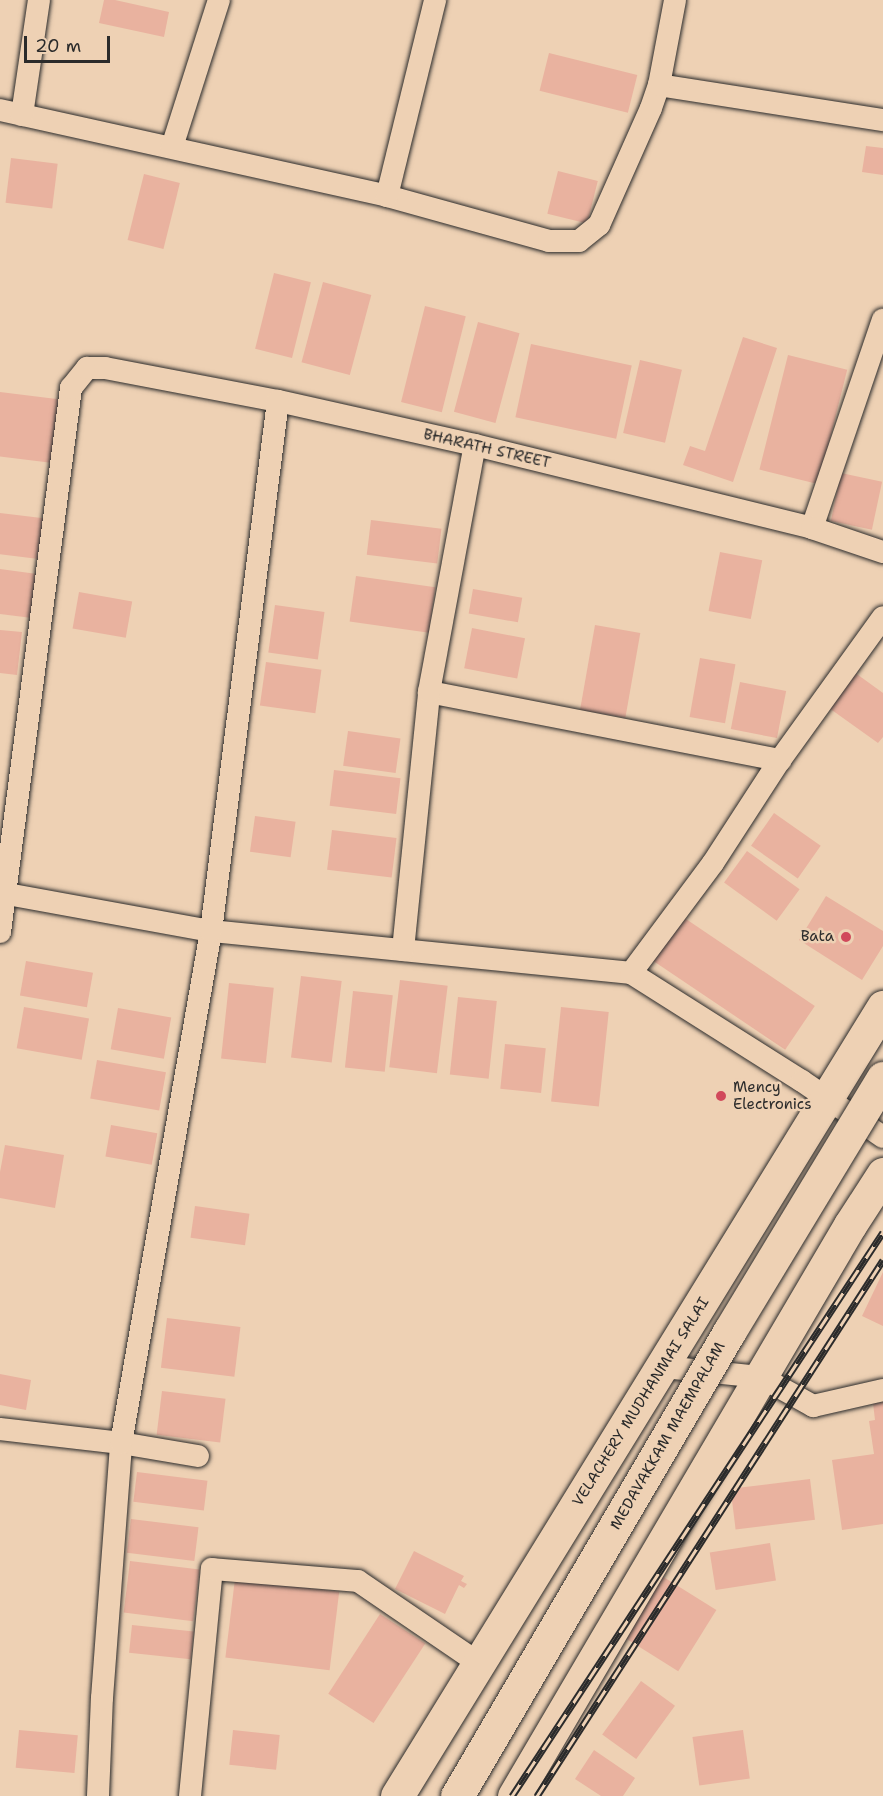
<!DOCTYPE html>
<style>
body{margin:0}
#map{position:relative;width:883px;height:1796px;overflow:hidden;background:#eed1b4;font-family:"Shantell Sans",sans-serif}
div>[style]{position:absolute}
.building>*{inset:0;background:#e9b29f;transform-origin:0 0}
.roads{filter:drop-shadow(0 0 2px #2b2b2b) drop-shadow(0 0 2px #2b2b2b)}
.street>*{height:22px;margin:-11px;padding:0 11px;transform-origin:11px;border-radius:11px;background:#eed1b4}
.primary>*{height:33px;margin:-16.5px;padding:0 16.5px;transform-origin:16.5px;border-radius:16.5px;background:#eed1b4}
.rail>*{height:7px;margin-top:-3.5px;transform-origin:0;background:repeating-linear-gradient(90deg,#eed1b4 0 14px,#2b2b2b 0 28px);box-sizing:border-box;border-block:2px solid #2b2b2b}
.bridges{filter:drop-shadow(0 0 2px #2b2b2b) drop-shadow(0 0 2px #2b2b2b)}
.primary-bridge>*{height:33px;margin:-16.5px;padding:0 16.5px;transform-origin:16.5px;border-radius:16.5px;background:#eed1b4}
.dots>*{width:16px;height:16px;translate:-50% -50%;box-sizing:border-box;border:3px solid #eed1b4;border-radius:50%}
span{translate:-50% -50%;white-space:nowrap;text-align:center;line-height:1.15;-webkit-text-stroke:5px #eed1b4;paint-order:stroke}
.street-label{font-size:15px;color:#2b2b2b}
.poi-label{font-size:15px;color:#2b2b2b}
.right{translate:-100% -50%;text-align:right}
.left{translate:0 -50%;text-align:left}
.scale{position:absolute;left:24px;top:36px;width:86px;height:27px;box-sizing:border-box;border:3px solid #2b2b2b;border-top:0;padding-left:8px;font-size:18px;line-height:21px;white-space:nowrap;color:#2b2b2b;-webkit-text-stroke:4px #eed1b4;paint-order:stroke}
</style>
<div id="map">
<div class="building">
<div style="clip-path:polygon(104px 0,115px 0,169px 12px,164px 37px,99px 23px)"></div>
<div style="left:549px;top:53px;width:91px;height:39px;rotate:14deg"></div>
<div style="clip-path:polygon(866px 146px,883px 148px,883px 175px,862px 172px)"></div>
<div style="left:11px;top:158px;width:47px;height:45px;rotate:7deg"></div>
<div style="left:558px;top:171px;width:41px;height:44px;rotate:14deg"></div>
<div style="left:144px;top:174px;width:37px;height:68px;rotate:14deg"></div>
<div style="left:274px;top:273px;width:38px;height:78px;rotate:14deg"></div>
<div style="left:323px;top:282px;width:50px;height:83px;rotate:15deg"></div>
<div style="left:425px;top:306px;width:42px;height:99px;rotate:14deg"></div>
<div style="left:478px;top:322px;width:43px;height:93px;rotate:15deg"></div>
<div style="clip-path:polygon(743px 337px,777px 348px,733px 482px,683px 465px,690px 446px,705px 451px)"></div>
<div style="left:531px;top:344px;width:103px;height:75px;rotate:12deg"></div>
<div style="left:788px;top:355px;width:61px;height:118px;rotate:14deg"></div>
<div style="left:640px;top:360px;width:43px;height:75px;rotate:13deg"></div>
<div style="left:0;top:392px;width:61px;height:64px;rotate:7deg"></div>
<div style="left:841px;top:473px;width:42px;height:49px;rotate:12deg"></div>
<div style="left:0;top:513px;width:46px;height:41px;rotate:7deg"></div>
<div style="left:371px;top:520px;width:71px;height:35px;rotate:7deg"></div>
<div style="left:720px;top:552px;width:43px;height:60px;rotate:11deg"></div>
<div style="clip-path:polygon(0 569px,37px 574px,32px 618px,0 614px)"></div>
<div style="left:356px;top:576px;width:80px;height:46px;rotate:8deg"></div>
<div style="left:473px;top:589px;width:50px;height:25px;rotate:10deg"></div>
<div style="left:79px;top:592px;width:54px;height:37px;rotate:10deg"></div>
<div style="left:275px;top:605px;width:50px;height:48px;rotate:8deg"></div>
<div style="left:595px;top:625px;width:46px;height:86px;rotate:10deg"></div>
<div style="left:472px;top:628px;width:54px;height:41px;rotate:11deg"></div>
<div style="clip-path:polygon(0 630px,22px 632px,17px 675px,0 673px)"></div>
<div style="left:700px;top:658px;width:36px;height:60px;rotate:10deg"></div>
<div style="left:266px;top:662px;width:56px;height:44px;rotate:8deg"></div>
<div style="clip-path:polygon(854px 672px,883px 693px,883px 737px,878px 743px,829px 708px)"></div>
<div style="left:740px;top:682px;width:47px;height:48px;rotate:11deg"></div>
<div style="left:348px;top:731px;width:53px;height:35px;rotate:8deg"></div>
<div style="left:334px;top:770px;width:67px;height:36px;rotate:7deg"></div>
<div style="left:774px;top:813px;width:57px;height:40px;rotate:35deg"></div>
<div style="left:255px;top:816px;width:41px;height:36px;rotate:8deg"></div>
<div style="left:332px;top:830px;width:65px;height:40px;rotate:7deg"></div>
<div style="left:747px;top:851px;width:65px;height:39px;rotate:36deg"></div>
<div style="clip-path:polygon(826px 896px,883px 931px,883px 946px,862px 980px,799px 940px)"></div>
<div style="left:683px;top:917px;width:159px;height:53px;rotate:34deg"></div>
<div style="left:26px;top:961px;width:68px;height:35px;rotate:10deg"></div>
<div style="left:301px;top:976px;width:41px;height:82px;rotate:7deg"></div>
<div style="left:400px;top:980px;width:48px;height:88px;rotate:7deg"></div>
<div style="left:229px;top:983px;width:45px;height:76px;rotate:6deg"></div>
<div style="left:353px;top:991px;width:40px;height:77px;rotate:6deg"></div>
<div style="left:458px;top:997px;width:39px;height:78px;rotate:6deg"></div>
<div style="left:24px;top:1007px;width:66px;height:42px;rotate:10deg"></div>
<div style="left:561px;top:1007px;width:48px;height:95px;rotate:6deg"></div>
<div style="left:118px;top:1008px;width:54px;height:42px;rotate:10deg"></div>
<div style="left:505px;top:1044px;width:41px;height:45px;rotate:6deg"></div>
<div style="left:97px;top:1060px;width:70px;height:39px;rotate:10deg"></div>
<div style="left:111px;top:1125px;width:47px;height:32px;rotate:10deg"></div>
<div style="clip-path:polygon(5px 1145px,64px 1155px,55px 1208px,0 1198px,0 1172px)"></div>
<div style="left:195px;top:1206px;width:55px;height:32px;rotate:8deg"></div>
<div style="clip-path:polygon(883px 1272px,883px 1326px,862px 1316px)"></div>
<div style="left:167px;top:1318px;width:74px;height:50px;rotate:7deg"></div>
<div style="clip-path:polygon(0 1374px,31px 1380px,26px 1410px,0 1405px)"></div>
<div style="left:162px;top:1391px;width:64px;height:44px;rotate:7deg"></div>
<div style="clip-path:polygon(883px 1402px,883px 1524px,842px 1530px,832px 1460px,874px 1454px,869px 1421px,875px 1420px,873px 1403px)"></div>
<div style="left:137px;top:1472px;width:71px;height:30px;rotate:7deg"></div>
<div style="left:810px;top:1479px;width:41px;height:80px;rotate:83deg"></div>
<div style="left:131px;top:1519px;width:68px;height:34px;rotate:7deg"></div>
<div style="left:770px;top:1543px;width:38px;height:61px;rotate:81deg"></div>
<div style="clip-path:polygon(414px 1551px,464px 1576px,461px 1581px,467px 1584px,464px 1588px,459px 1585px,445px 1614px,395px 1589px)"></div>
<div style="left:130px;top:1561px;width:70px;height:52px;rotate:7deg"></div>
<div style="left:657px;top:1573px;width:70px;height:72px;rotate:32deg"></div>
<div style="left:235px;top:1579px;width:105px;height:79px;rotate:7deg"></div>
<div style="left:380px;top:1614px;width:54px;height:95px;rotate:33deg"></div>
<div style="left:132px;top:1625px;width:62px;height:28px;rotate:6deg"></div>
<div style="left:641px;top:1681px;width:42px;height:66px;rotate:36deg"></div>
<div style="left:19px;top:1730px;width:59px;height:38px;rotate:5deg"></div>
<div style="left:233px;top:1730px;width:47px;height:35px;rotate:6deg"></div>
<div style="left:743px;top:1730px;width:49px;height:51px;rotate:82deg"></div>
<div style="clip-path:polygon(594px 1750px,635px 1778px,623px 1796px,601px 1796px,575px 1779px)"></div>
</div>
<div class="roads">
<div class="street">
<div style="left:659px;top:85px;width:227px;rotate:8.9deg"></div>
<div style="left:0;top:110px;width:396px;rotate:12.5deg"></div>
<div style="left:387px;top:196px;width:168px;rotate:15.5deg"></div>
<div style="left:549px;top:241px;width:30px"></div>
<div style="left:579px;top:241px;width:26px;rotate:-39deg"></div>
<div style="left:599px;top:225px;width:128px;rotate:-66deg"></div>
<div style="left:651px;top:108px;width:24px;rotate:-71deg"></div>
<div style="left:659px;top:85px;width:86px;rotate:-79.3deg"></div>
<div style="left:22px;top:115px;width:116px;rotate:-81.6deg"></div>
<div style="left:172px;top:147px;width:154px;rotate:-72.3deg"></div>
<div style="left:387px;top:196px;width:202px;rotate:-76.2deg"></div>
<div style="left:812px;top:528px;width:220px;rotate:-71.2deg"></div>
<div style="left:429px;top:692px;width:358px;rotate:11deg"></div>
<div style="left:7px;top:894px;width:207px;rotate:10.3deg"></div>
<div style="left:211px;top:931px;width:422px;rotate:5.7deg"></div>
<div style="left:631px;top:973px;width:202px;rotate:32.3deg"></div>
<div style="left:802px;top:1081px;width:98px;rotate:34.7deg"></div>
<div style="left:0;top:932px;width:549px;rotate:-82.56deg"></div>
<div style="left:71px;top:388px;width:26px;rotate:-51deg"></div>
<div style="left:87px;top:368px;width:18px"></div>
<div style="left:105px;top:368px;width:176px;rotate:10.8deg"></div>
<div style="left:278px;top:401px;width:202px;rotate:12.6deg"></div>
<div style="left:475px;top:445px;width:347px;rotate:13.8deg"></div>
<div style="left:812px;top:528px;width:75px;rotate:18.7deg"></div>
<div style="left:403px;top:950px;width:259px;rotate:-84.2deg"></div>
<div style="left:429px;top:692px;width:251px;rotate:-79.5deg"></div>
<div style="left:631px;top:973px;width:137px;rotate:-53.3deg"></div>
<div style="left:713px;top:863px;width:123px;rotate:-57deg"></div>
<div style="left:780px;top:760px;width:176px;rotate:-54.2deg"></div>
<div style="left:664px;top:1367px;width:98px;rotate:5.9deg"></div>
<div style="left:761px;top:1377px;width:60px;rotate:29.1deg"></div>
<div style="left:813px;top:1406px;width:72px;rotate:-12.9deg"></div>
<div style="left:0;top:1429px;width:122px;rotate:6.6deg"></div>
<div style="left:121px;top:1443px;width:78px;rotate:9.6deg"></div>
<div style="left:98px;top:1796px;width:98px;rotate:-87.7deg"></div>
<div style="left:102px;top:1698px;width:256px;rotate:-85.7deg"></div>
<div style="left:121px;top:1443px;width:520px;rotate:-80.03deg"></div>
<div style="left:211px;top:931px;width:534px;rotate:-82.8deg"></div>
<div style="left:190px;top:1796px;width:228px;rotate:-84.5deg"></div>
<div style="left:212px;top:1569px;width:146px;rotate:4.7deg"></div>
<div style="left:358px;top:1581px;width:145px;rotate:34.3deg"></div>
</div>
<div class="primary">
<div style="left:397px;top:1796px;width:927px;rotate:-58.37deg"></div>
<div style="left:514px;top:1796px;width:663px;rotate:-59.53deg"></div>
<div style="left:850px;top:1225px;width:61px;rotate:-57.1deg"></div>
</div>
</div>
<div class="rail">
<div style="left:512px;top:1796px;width:675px;rotate:-56.66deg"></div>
<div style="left:537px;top:1796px;width:638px;rotate:-57.16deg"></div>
</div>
<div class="bridges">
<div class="primary-bridge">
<div style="left:457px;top:1796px;width:538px;rotate:-59.62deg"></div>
<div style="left:729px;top:1332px;width:297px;rotate:-58.8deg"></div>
</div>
</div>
<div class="dots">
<div style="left:846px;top:937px;background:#d1495b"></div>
<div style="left:721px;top:1096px;background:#d1495b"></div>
</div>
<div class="street-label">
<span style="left:487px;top:449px;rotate:13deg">BHARATH STREET</span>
<span style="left:641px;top:1402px;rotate:-58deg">VELACHERY MUDHANMAI SALAI</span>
<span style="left:668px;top:1436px;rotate:-60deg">MEDAVAKKAM MAEMPALAM</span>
</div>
<div class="poi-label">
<span class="right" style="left:834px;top:937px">Bata</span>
<span class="left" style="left:733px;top:1096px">Mency<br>Electronics</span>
</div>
<div class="scale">20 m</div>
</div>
